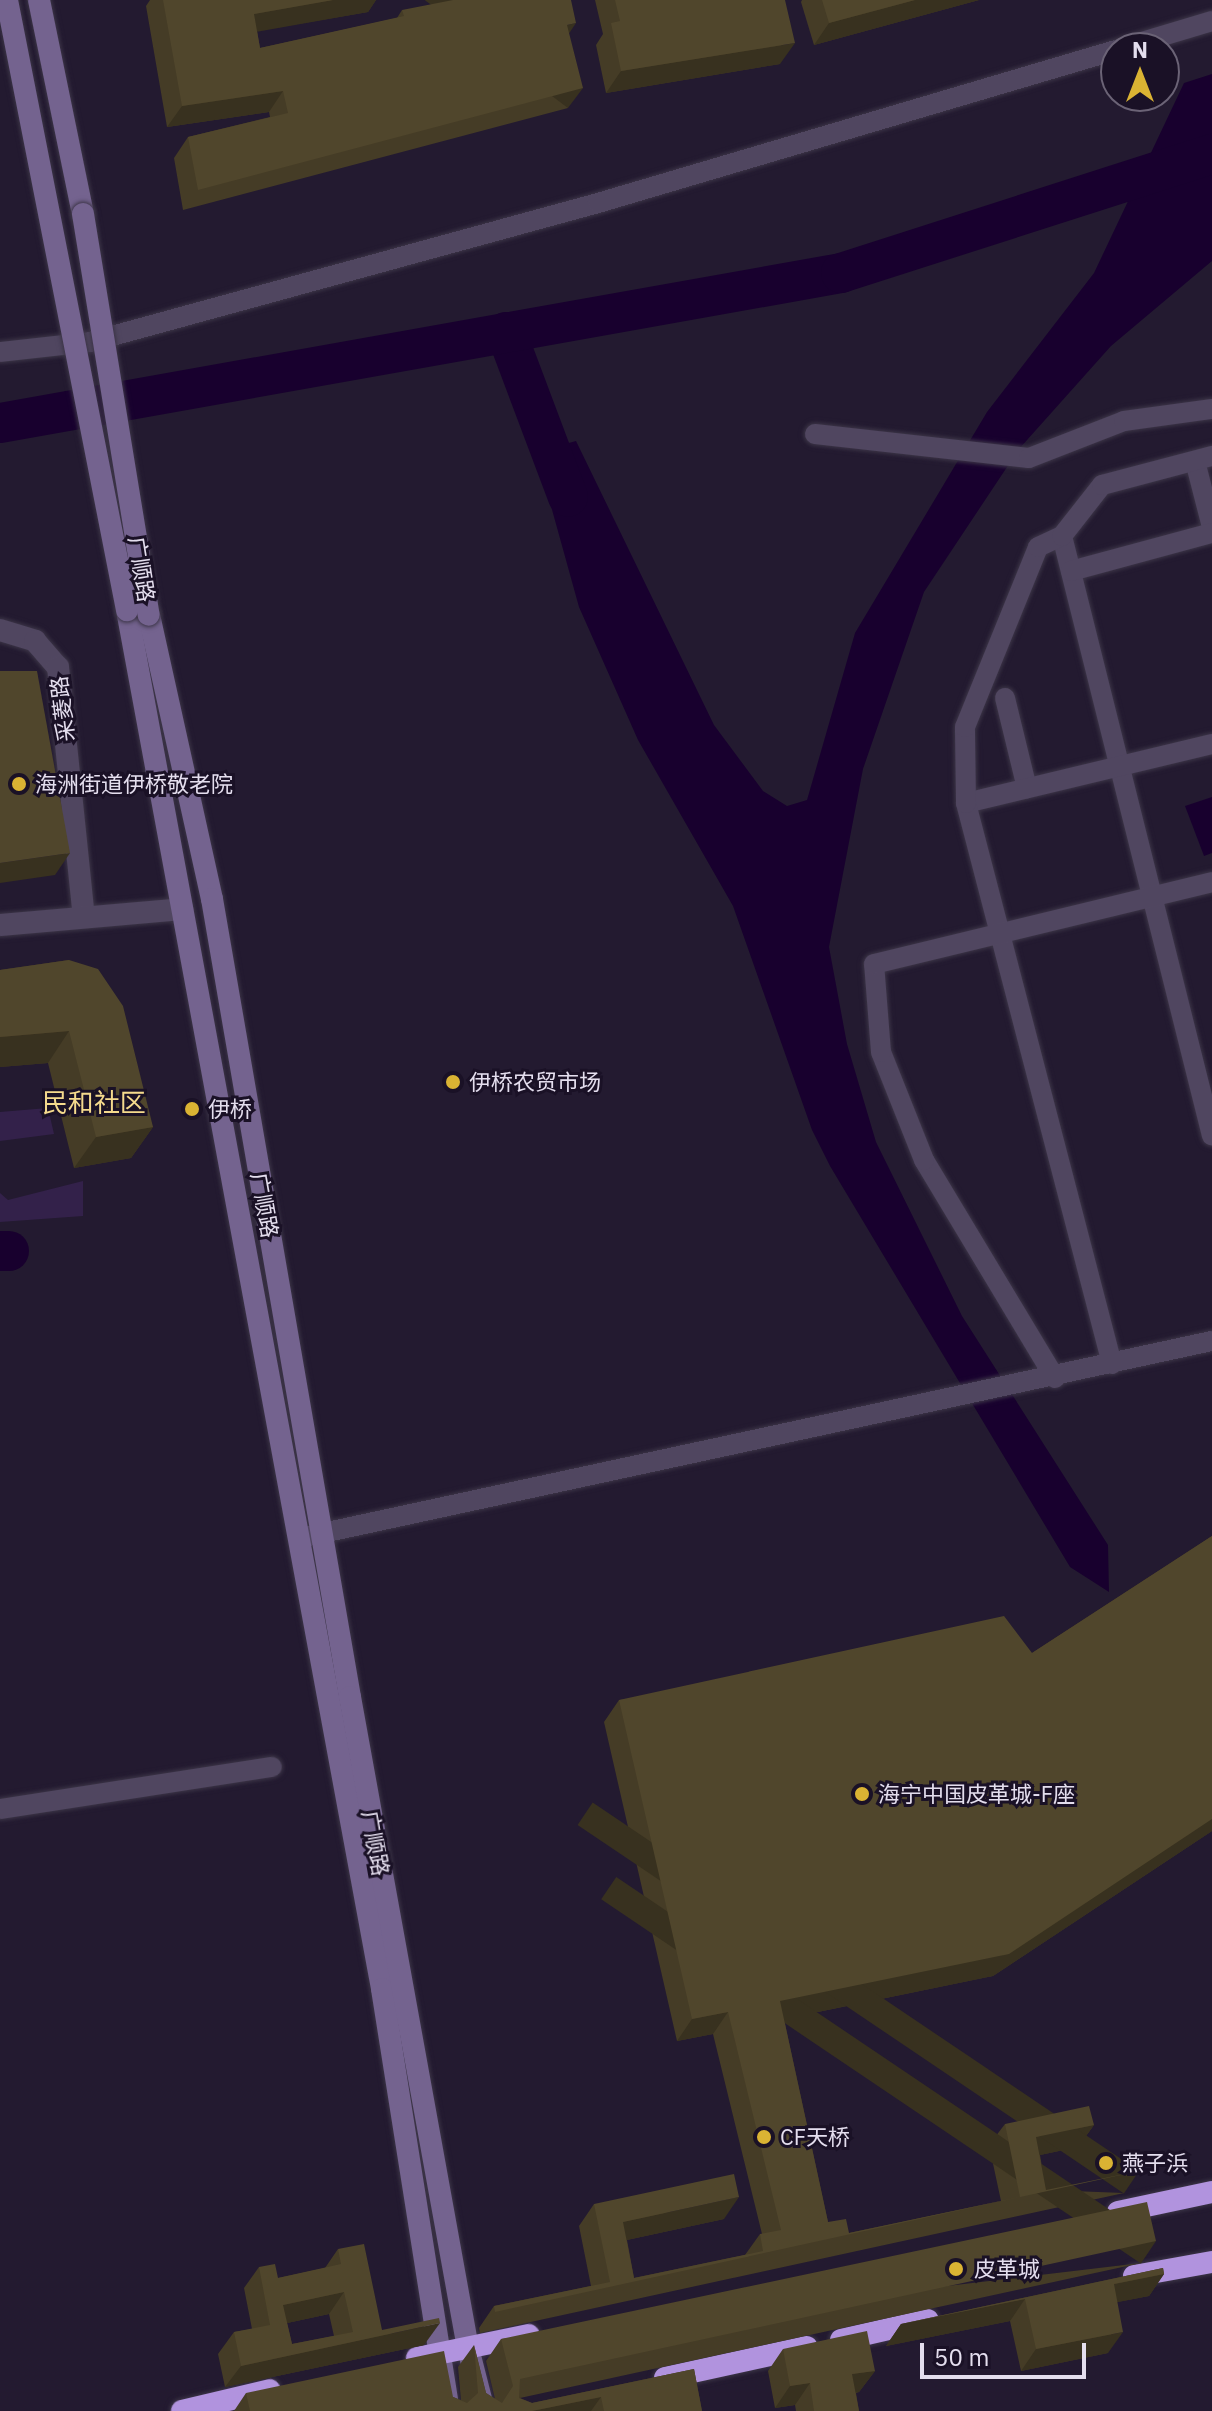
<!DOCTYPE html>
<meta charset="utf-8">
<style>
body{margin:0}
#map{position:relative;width:1212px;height:2411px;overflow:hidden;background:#231a30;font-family:"IBM Plex Sans","Noto Sans SC",sans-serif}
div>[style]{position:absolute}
.green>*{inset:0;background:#33214a}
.water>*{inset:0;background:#18002e}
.river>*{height:40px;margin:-20px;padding:0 20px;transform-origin:20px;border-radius:20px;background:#18002e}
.roads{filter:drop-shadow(0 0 2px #3c3547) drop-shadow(0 0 2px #3c3547)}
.minor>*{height:20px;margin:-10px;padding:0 10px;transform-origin:10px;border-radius:10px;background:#504660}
.tertiary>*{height:22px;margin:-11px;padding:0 11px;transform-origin:11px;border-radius:11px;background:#504660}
.secondary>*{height:22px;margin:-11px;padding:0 11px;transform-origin:11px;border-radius:11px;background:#74638f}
.trunk>*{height:22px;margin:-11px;padding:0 11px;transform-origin:11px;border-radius:11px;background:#b193de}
.bridges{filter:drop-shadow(0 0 2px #3c3547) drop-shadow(0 0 2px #3c3547)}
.secondary-bridge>*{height:22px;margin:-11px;padding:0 11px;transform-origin:11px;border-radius:11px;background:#74638f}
.wall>*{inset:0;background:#453c26}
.shaded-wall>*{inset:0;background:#38311f;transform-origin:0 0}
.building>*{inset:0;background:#50462c}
.dots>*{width:22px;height:22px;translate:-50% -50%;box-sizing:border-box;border:4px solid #1a1126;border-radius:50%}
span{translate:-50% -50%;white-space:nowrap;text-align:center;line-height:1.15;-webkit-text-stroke:6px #1a1126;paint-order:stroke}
.street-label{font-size:22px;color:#e4deee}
.poi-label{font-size:22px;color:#e4deee}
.left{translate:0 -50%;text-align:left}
.quarter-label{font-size:26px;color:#f5da8d}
.north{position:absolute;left:1100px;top:32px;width:80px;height:80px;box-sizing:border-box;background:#1a1126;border:2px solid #6b6376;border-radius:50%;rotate:0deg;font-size:22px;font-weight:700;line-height:32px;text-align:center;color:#e4deee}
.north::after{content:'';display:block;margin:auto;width:28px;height:36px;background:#dab333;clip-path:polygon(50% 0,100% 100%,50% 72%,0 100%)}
.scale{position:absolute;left:920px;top:2343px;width:166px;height:36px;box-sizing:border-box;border:4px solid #e4deee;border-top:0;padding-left:10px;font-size:24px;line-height:28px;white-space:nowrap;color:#e4deee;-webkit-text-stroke:6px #1a1126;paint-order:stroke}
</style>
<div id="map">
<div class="green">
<div style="clip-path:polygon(48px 1108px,54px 1134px,0 1141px,0 1112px)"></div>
<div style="clip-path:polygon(83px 1181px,83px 1216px,0 1222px,0 1193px,8px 1200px)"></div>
</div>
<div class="water">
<div style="clip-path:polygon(1212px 74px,1212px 261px,1111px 346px,1019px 449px,924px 592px,863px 769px,829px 947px,847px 1044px,876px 1142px,962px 1316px,1108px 1545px,1109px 1592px,1070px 1567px,830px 1166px,812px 1130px,733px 906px,638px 740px,579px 607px,536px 452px,576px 441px,714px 725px,763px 791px,787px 806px,807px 800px,855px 633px,987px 412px,1094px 273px,1184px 83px)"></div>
<div style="clip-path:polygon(1212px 797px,1212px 853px,1204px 856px,1185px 806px)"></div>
</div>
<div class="river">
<div style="left:506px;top:332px;width:176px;rotate:69.4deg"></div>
<div style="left:0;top:423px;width:854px;rotate:-10.11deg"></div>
<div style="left:841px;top:273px;width:390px;rotate:-17.8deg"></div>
<div style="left:0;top:1251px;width:9px"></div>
</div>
<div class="roads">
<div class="minor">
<div style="left:1122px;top:48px;width:94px;rotate:-16.7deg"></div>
<div style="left:0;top:352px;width:91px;rotate:-6.3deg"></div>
<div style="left:90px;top:342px;width:527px;rotate:-15.3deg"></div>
<div style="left:598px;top:203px;width:540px;rotate:-16.46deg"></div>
<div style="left:815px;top:434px;width:215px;rotate:6.4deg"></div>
<div style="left:1029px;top:458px;width:102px;rotate:-21.3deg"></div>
<div style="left:1124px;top:421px;width:89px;rotate:-7.8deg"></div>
<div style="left:1195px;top:461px;width:68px;rotate:75.6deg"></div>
<div style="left:1062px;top:536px;width:618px;rotate:75.96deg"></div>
<div style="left:1071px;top:571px;width:146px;rotate:-15.1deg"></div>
<div style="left:1005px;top:698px;width:93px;rotate:76.3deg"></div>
<div style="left:966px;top:803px;width:253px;rotate:-13.5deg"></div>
<div style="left:1112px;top:1364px;width:580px;rotate:-104.59deg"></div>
<div style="left:966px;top:803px;width:76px;rotate:-90.8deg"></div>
<div style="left:965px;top:727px;width:194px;rotate:-67.9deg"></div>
<div style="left:1038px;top:547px;width:26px;rotate:-25deg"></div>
<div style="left:1062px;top:536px;width:65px;rotate:-51.9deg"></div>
<div style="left:1102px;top:485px;width:114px;rotate:-14.8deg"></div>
<div style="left:1055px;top:1378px;width:254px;rotate:-121deg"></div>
<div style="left:924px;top:1160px;width:116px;rotate:-111.7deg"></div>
<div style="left:881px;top:1052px;width:88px;rotate:-94.5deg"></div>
<div style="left:874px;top:964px;width:348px;rotate:-13.6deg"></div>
<div style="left:309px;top:1536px;width:924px;rotate:-12.19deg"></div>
<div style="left:0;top:1809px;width:275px;rotate:-8.8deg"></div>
</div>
<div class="tertiary">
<div style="left:0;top:630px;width:37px;rotate:17deg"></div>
<div style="left:35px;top:641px;width:35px;rotate:49deg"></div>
<div style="left:58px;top:667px;width:251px;rotate:84.1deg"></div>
<div style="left:0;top:925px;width:183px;rotate:-5deg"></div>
</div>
<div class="secondary">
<div style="left:39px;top:0;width:218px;rotate:78.4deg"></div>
<div style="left:127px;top:610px;width:1402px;rotate:79.52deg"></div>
<div style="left:382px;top:1989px;width:427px;rotate:81deg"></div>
<div style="left:149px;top:615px;width:291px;rotate:77.5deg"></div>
<div style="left:212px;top:899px;width:810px;rotate:80.19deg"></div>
<div style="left:350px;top:1697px;width:662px;rotate:79.73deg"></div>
<div style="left:468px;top:2348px;width:65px;rotate:75.7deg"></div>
</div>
<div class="trunk">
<div style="left:1118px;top:2212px;width:96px;rotate:-12deg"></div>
<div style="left:1134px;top:2276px;width:79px;rotate:-10.2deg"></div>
<div style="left:841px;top:2340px;width:89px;rotate:-12.9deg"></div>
<div style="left:417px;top:2358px;width:114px;rotate:-11.6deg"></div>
<div style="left:665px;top:2378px;width:145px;rotate:-12.3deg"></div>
<div style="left:182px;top:2411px;width:90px;rotate:-13.4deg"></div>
</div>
</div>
<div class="bridges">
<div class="secondary-bridge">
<div style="left:7px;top:0;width:622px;rotate:78.87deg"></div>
<div style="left:83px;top:214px;width:406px;rotate:80.7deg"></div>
</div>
</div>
<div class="wall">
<div style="clip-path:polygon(150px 0,376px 0,368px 12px,257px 31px,260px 48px,397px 18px,402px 10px,569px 33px,568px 108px,183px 210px,174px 158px,188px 137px,270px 117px,269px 112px,167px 127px,146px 6px)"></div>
<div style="clip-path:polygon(595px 0,785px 0,780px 64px,606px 93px,596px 45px,603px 34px)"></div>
<div style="clip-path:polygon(802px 0,979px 0,814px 45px,801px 2px)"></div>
<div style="clip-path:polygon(69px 960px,153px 1127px,131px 1158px,74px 1168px,48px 1063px,0 1067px,0 970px)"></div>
<div style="clip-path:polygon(1212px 1536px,1212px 1831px,993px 1976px,784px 2019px,828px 2222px,849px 2233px,1001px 2201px,989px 2145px,1005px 2124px,1094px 2125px,1078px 2147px,1040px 2155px,1046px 2190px,1124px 2193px,480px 2333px,479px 2328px,494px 2306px,591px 2286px,579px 2226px,594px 2204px,724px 2219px,627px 2240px,634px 2278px,745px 2255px,760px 2234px,762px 2234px,713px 2034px,677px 2041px,604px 1722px,619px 1700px,1032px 1653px)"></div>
<div style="clip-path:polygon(evenodd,338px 2249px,382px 2330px,424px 2345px,225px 2387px,218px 2354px,234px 2332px,252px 2329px,244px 2288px,259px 2267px,278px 2278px,325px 2268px,338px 2249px,329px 2314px,334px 2336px,292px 2344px,287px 2323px,329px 2314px)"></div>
<div style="clip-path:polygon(1141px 2263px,520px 2398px,532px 2403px,694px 2369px,702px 2411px,234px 2411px,246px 2393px,453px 2397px,461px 2400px,458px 2367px,474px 2345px,486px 2393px,495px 2399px,486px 2361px,501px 2339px)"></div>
<div style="clip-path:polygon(1163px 2268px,1164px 2274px,1149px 2296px,1117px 2302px,1108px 2353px,1021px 2371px,1010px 2321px,886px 2346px,901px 2324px)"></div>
<div style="clip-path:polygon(783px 2349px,875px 2371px,859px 2392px,856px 2393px,859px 2411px,796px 2411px,795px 2405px,775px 2408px,768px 2371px)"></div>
</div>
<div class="shaded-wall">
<div style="clip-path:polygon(333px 0,376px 0,368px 12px,239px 35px,254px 14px)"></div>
<div style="clip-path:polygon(915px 0,979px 0,814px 45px,829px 23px)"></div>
<div style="clip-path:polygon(576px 23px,562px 44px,567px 25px)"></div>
<div style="clip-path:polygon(795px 43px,780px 64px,606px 93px,621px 71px)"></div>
<div style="left:583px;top:88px;width:25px;height:398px;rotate:127deg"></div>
<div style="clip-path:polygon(283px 91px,269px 112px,167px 127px,182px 106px)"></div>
<div style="clip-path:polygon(70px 853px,55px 875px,0 883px,0 863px)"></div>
<div style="clip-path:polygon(69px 1031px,48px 1063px,0 1067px,0 1037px)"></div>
<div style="clip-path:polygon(153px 1127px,131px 1158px,74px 1168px,96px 1137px)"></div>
<div style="clip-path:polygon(1212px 1819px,1212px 1831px,993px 1976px,764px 2023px,780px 2001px)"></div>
<div style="clip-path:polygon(728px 2012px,713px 2034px,677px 2041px,692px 2019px)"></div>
<div style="clip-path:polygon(1094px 2125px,1078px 2147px,1021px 2159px,1036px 2137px)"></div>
<div style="left:1139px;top:2171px;width:27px;height:659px;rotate:124deg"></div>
<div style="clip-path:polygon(739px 2197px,724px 2219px,608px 2244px,623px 2222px)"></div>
<div style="left:1156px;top:2241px;width:27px;height:651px;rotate:124deg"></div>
<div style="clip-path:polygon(1164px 2274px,1149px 2296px,1098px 2306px,1114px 2284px)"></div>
<div style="clip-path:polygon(344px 2292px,329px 2314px,269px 2327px,283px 2305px)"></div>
<div style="clip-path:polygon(1025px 2299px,1010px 2321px,886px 2346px,901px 2324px)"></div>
<div style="clip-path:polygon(440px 2323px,424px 2345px,225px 2387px,241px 2366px)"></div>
<div style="clip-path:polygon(1123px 2332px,1108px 2353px,1021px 2371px,1036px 2349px)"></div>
<div style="clip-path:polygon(875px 2371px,859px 2392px,837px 2396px,852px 2374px)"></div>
<div style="clip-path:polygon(810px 2383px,795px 2405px,775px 2408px,790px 2386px)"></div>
<div style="clip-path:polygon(601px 2397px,591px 2411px,532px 2411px)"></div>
</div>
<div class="building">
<div style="clip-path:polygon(163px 0,333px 0,254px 14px,260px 48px,404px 16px,402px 10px,453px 0,571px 0,576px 23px,567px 25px,583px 88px,198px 190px,188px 137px,288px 113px,283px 91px,182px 106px)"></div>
<div style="clip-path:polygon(615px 0,785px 0,795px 43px,621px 71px,611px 23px,620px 21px)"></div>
<div style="clip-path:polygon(822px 0,915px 0,829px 23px)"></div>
<div style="clip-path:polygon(0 671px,37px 671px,70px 853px,0 863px)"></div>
<div style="clip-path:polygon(69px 960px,98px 969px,123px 1006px,153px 1127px,96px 1137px,69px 1031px,0 1037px,0 970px)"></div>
<div style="clip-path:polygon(1212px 1536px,1212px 1819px,1009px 1954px,780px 2001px,828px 2222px,846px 2219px,849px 2233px,1020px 2197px,1005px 2124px,1089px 2106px,1094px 2125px,1036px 2137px,1046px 2190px,1139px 2171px,495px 2312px,494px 2306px,610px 2282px,594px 2204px,734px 2174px,739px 2197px,623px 2222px,634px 2278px,763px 2251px,760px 2234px,781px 2230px,728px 2012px,692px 2019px,619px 1700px,1004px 1616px,1032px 1653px)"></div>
<div style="clip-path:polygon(1147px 2202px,1156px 2241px,520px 2379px,519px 2398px,532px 2403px,694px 2369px,702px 2411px,604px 2411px,601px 2397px,532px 2411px,250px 2411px,246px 2393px,444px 2351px,453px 2397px,467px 2403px,478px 2393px,474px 2345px,486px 2393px,502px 2403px,513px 2386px,501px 2339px)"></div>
<div style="clip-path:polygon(evenodd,364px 2244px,382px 2330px,439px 2318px,440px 2323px,241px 2366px,234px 2332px,270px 2325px,259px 2267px,275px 2264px,278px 2278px,341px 2264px,338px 2249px,364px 2244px,344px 2292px,353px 2332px,292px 2344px,283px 2305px,344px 2292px)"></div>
<div style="clip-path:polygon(1163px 2268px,1164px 2274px,1114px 2284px,1123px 2332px,1036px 2349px,1025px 2299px,901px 2324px)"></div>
<div style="clip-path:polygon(867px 2331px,875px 2371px,852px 2374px,859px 2411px,814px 2411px,810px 2383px,790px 2386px,783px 2349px)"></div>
</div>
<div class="dots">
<div style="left:19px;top:784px;background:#dab333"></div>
<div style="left:453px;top:1082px;background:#dab333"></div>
<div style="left:192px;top:1109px;background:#dab333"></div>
<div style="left:862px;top:1794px;background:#dab333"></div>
<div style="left:764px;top:2137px;background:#dab333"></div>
<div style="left:1106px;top:2163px;background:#dab333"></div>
<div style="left:956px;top:2269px;background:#dab333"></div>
</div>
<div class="street-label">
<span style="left:142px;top:569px;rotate:81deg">广顺路</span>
<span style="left:62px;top:709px;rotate:-97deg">采菱路</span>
<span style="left:265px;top:1205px;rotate:80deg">广顺路</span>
<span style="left:376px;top:1843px;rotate:80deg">广顺路</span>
</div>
<div class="poi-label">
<span class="left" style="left:35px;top:784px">海洲街道伊桥敬老院</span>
<span class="left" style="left:469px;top:1082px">伊桥农贸市场</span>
<span class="left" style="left:208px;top:1109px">伊桥</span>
<span class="left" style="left:878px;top:1794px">海宁中国皮革城-F座</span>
<span class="left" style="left:780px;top:2137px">CF天桥</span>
<span class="left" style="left:1122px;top:2163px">燕子浜</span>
<span class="left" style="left:974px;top:2269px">皮革城</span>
</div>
<div class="quarter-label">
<span style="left:94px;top:1103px">民和社区</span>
</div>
<div class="north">N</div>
<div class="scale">50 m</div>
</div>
